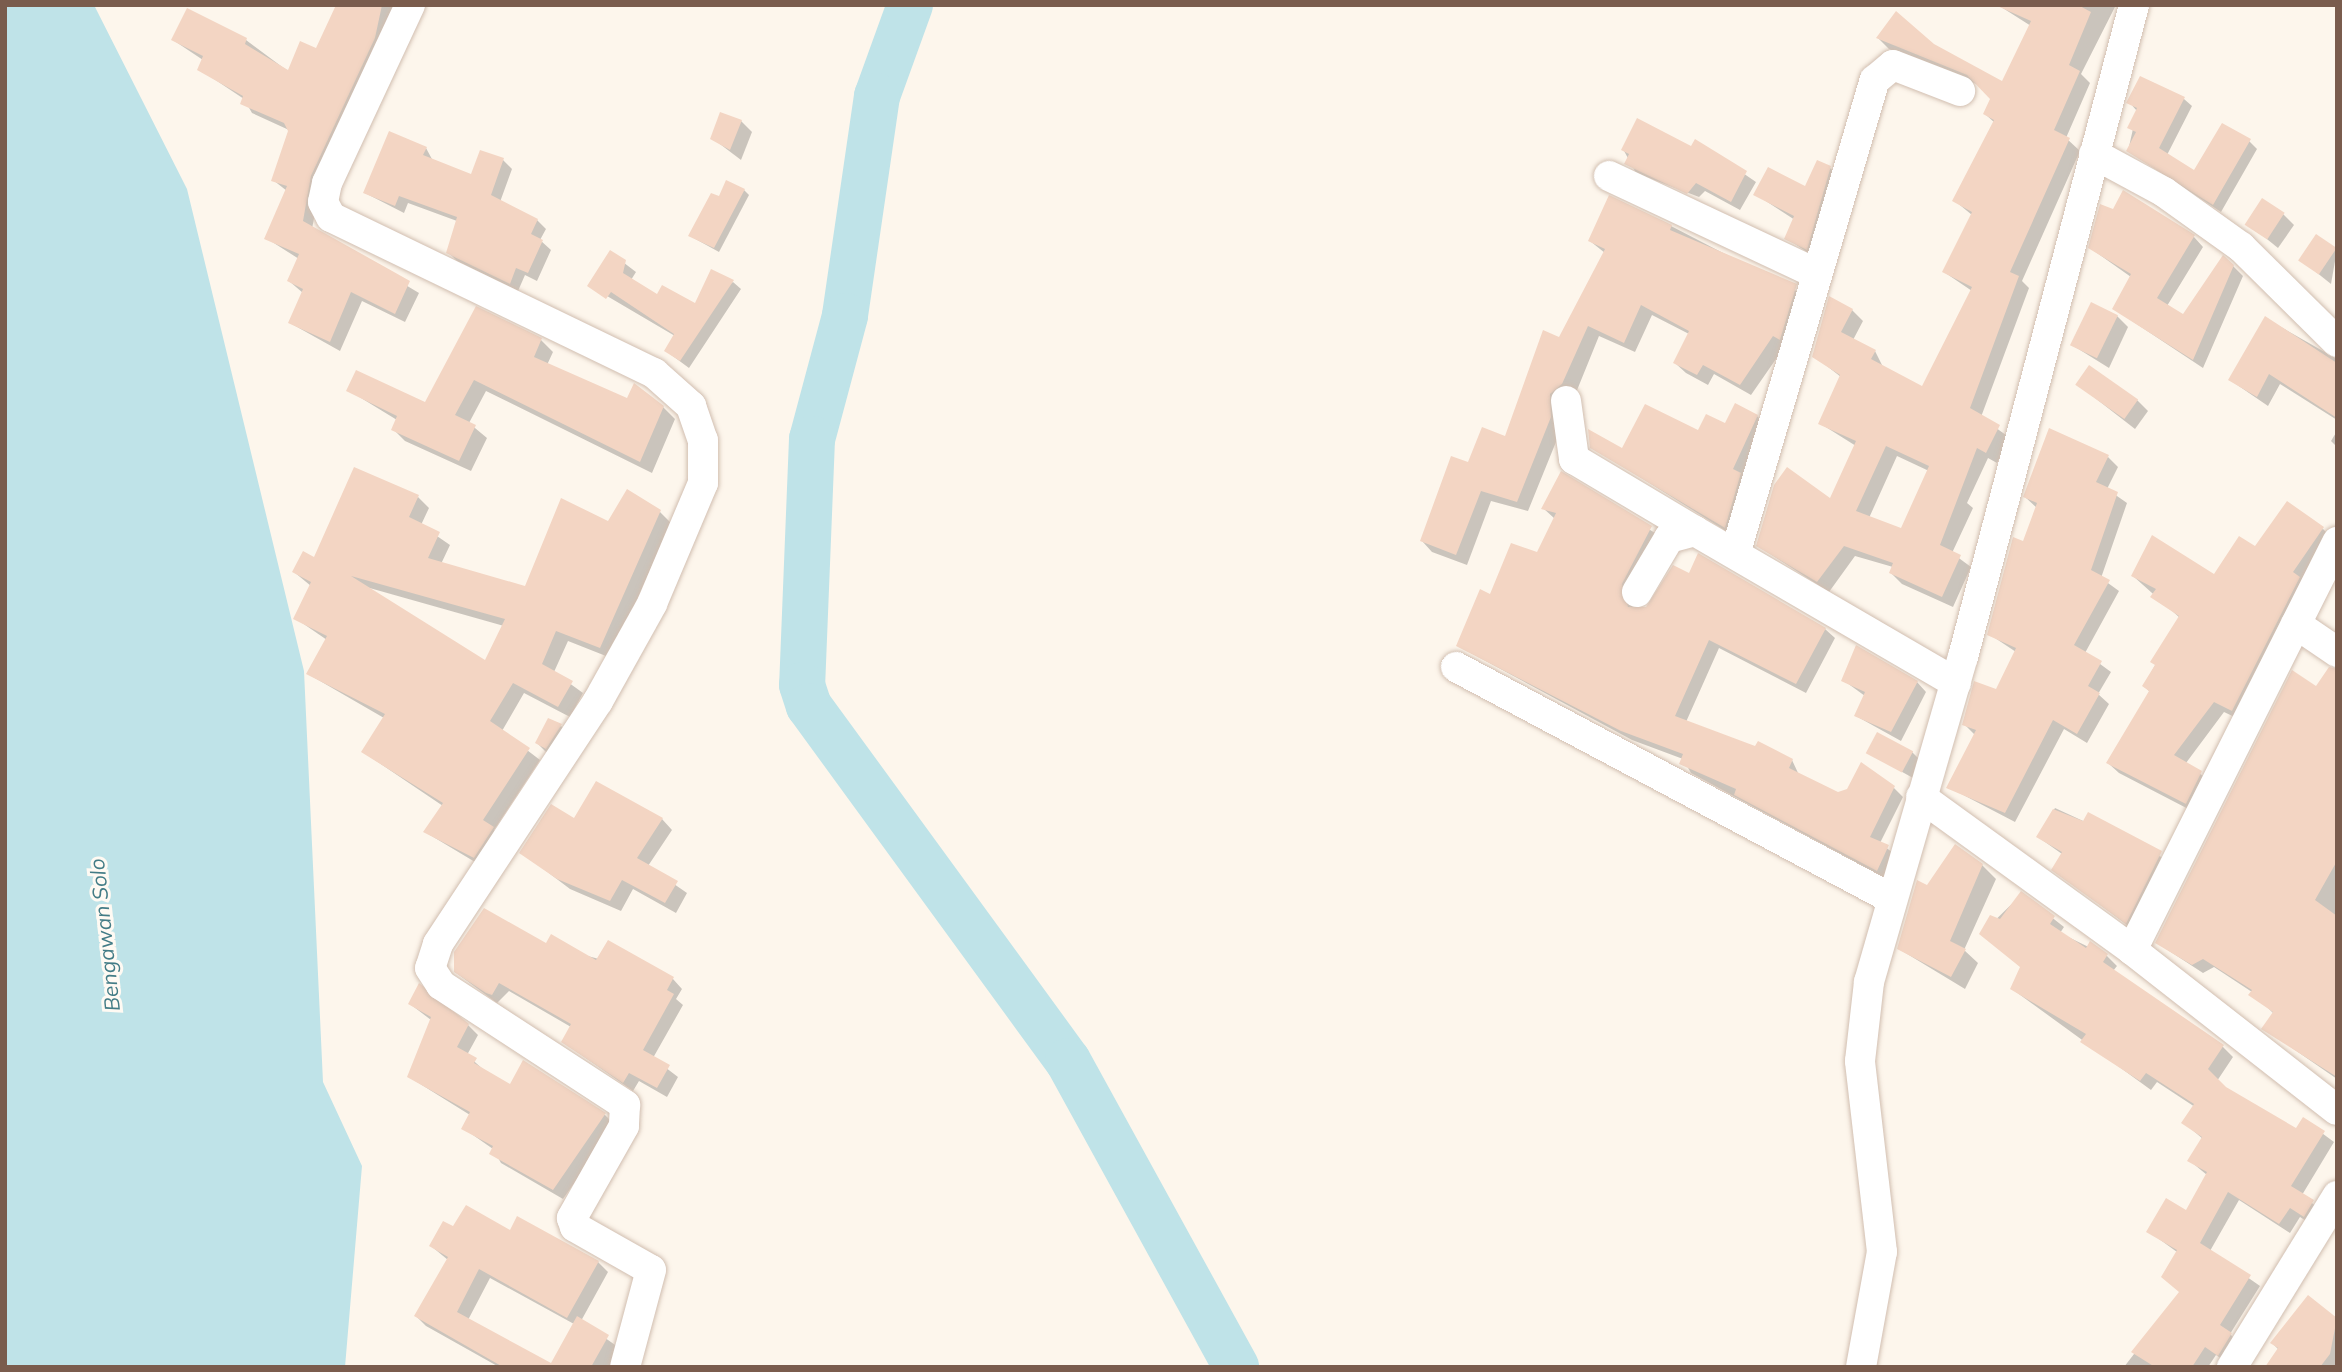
<!DOCTYPE html>
<style>
body{margin:0}
#map{position:relative;width:2342px;height:1372px;overflow:hidden;background:#fdf6ec;font-family:Mulish,sans-serif}
div>[style]{position:absolute}
.water>*{inset:0;background:#bfe3e8}
.shadow>*{inset:0;background:#0003}
.river>*{height:46px;margin:-23px;padding:0 23px;transform-origin:23px;border-radius:23px;background:#bfe3e8}
.building>*{inset:0;background:#f3d5c3;transform-origin:0 0}
.roads{filter:drop-shadow(0 0 2px #d1beb0) drop-shadow(0 0 2px #d1beb0)}
.street>*{height:30px;margin:-15px;padding:0 15px;transform-origin:15px;border-radius:15px;background:#fff}
span{translate:-50% -50%;white-space:nowrap;text-align:center;line-height:1.15;-webkit-text-stroke:6px #fffaf3;paint-order:stroke}
.water-label{font-size:21px;color:#437c86;font-style:italic}
.frame{position:absolute;inset:0;border:7px solid #7a5c4d;pointer-events:none}
</style>
<div id="map">
<div class="water">
<div style="clip-path:polygon(5px 5px,94px 5px,187px 189px,304px 671px,323px 1082px,362px 1166px,345px 1367px,5px 1367px)"></div>
</div>
<div class="shadow">
<div style="clip-path:polygon(338px 5px,395px 5px,320px 186px,312px 229px,419px 293px,405px 322px,362px 301px,340px 351px,290px 323px,303px 293px,289px 281px,299px 259px,266px 238px,287px 191px,273px 180px,289px 130px,252px 113px,244px 99px,199px 69px,203px 60px,173px 40px,246px 40px,289px 72px,317px 50px)"></div>
<div style="clip-path:polygon(evenodd,1998px 5px,2116px 5px,2081px 74px,2090px 83px,2066px 138px,2080px 151px,2022px 281px,2029px 288px,1981px 417px,2010px 438px,1997px 463px,1988px 458px,1967px 503px,1973px 508px,1952px 553px,1971px 567px,1953px 607px,1902px 584px,1891px 573px,1893px 567px,1855px 556px,1829px 592px,1758px 546px,1831px 501px,1856px 446px,1821px 424px,1841px 377px,1814px 356px,1852px 310px,1863px 321px,1853px 340px,1875px 351px,1883px 367px,1922px 388px,1972px 291px,1944px 272px,1972px 215px,1955px 201px,1995px 123px,1985px 114px,1993px 99px,1979px 85px,1889px 49px,1878px 38px,1933px 45px,2002px 84px,2031px 26px,1998px 5px,1897px 456px,1929px 471px,1902px 530px,1869px 518px,1897px 456px)"></div>
<div style="clip-path:polygon(2184px 99px,2192px 106px,2167px 155px,2195px 173px,2249px 141px,2257px 149px,2221px 212px,2128px 151px,2137px 111px,2129px 102px)"></div>
<div style="clip-path:polygon(741px 121px,752px 132px,741px 160px,712px 138px)"></div>
<div style="clip-path:polygon(1696px 141px,1756px 182px,1740px 210px,1705px 191px,1699px 197px,1636px 173px,1623px 149px,1692px 148px)"></div>
<div style="clip-path:polygon(426px 148px,433px 161px,472px 176px,503px 160px,512px 169px,500px 202px,537px 220px,546px 229px,540px 240px,551px 250px,537px 281px,525px 275px,518px 291px,457px 261px,448px 252px,457px 221px,408px 203px,404px 213px,365px 193px)"></div>
<div style="clip-path:polygon(1830px 168px,1840px 177px,1816px 258px,1786px 238px,1795px 220px,1755px 194px,1806px 188px)"></div>
<div style="clip-path:polygon(744px 190px,749px 195px,719px 252px,690px 236px,720px 198px)"></div>
<div style="clip-path:polygon(2283px 214px,2294px 225px,2278px 248px,2247px 223px)"></div>
<div style="clip-path:polygon(1671px 226px,1806px 296px,1785px 346px,1751px 395px,1714px 374px,1708px 385px,1686px 373px,1675px 363px,1689px 334px,1652px 315px,1635px 352px,1599px 336px,1528px 511px,1491px 501px,1467px 565px,1432px 552px,1422px 541px,1469px 465px,1506px 438px,1605px 253px,1590px 241px)"></div>
<div style="clip-path:polygon(2316px 236px,2337px 250px,2331px 284px,2301px 260px)"></div>
<div style="clip-path:polygon(2194px 237px,2203px 247px,2167px 306px,2183px 316px,2233px 266px,2243px 276px,2203px 368px,2114px 309px,2131px 277px,2090px 248px)"></div>
<div style="clip-path:polygon(611px 253px,636px 272px,631px 280px,658px 297px,695px 305px,733px 282px,741px 289px,689px 368px,666px 351px,675px 336px,590px 286px)"></div>
<div style="clip-path:polygon(2117px 316px,2128px 327px,2109px 368px,2072px 345px)"></div>
<div style="clip-path:polygon(2265px 318px,2337px 359px,2337px 420px,2280px 384px,2268px 406px,2230px 380px)"></div>
<div style="clip-path:polygon(541px 340px,553px 352px,547px 365px,628px 400px,663px 407px,675px 419px,652px 473px,486px 391px,469px 423px,487px 438px,471px 471px,405px 441px,393px 429px,397px 420px,348px 390px,426px 404px)"></div>
<div style="clip-path:polygon(2077px 384px,2137px 400px,2148px 411px,2135px 429px)"></div>
<div style="clip-path:polygon(1757px 416px,1766px 425px,1742px 477px,1749px 484px,1734px 536px,1592px 447px,1622px 450px)"></div>
<div style="clip-path:polygon(2337px 431px,2337px 447px,2331px 441px)"></div>
<div style="clip-path:polygon(2108px 457px,2118px 467px,2107px 489px,2127px 503px,2101px 578px,2119px 591px,2085px 653px,2111px 672px,2098px 694px,2109px 704px,2087px 743px,2064px 729px,2015px 822px,1948px 787px,1975px 735px,1964px 724px,1996px 692px,2016px 652px,1989px 634px,2037px 508px,2025px 497px)"></div>
<div style="clip-path:polygon(1562px 473px,1661px 537px,1630px 594px,1635px 609px,1825px 629px,1835px 638px,1806px 693px,1719px 648px,1686px 722px,1792px 760px,1799px 775px,1838px 794px,1893px 787px,1903px 797px,1880px 843px,1897px 856px,1887px 879px,1691px 773px,1683px 759px,1632px 740px,1458px 646px,1491px 596px,1538px 555px,1555px 519px,1543px 508px)"></div>
<div style="clip-path:polygon(evenodd,418px 497px,429px 508px,421px 525px,450px 545px,441px 564px,526px 588px,609px 523px,660px 512px,671px 523px,611px 658px,568px 641px,554px 672px,583px 693px,570px 717px,524px 693px,502px 731px,540px 760px,494px 830px,504px 840px,485px 868px,425px 832px,443px 806px,363px 752px,384px 718px,308px 674px,327px 640px,295px 618px,311px 586px,294px 572px,418px 497px,366px 587px,504px 626px,486px 662px,366px 587px)"></div>
<div style="clip-path:polygon(2323px 529px,2333px 539px,2243px 721px,2224px 712px,2186px 763px,2212px 783px,2196px 813px,2119px 773px,2108px 763px,2150px 692px,2144px 686px,2180px 618px,2133px 576px,2215px 577px,2256px 549px)"></div>
<div style="clip-path:polygon(2337px 667px,2337px 1079px,2263px 1028px,2274px 1014px,2252px 992px,2214px 967px,2203px 973px,2157px 943px,2316px 689px)"></div>
<div style="clip-path:polygon(1843px 680px,1917px 682px,1926px 692px,1901px 741px,1856px 716px,1865px 696px)"></div>
<div style="clip-path:polygon(561px 726px,571px 737px,548px 754px,537px 743px)"></div>
<div style="clip-path:polygon(1912px 752px,1922px 762px,1913px 778px,1868px 753px)"></div>
<div style="clip-path:polygon(2055px 808px,2170px 861px,2135px 931px,2054px 870px,2062px 854px,2038px 837px)"></div>
<div style="clip-path:polygon(662px 819px,672px 830px,648px 866px,687px 893px,676px 913px,633px 889px,621px 911px,570px 889px,521px 852px,574px 820px)"></div>
<div style="clip-path:polygon(1982px 865px,1996px 879px,1964px 950px,1978px 963px,1965px 989px,1899px 949px,1928px 887px)"></div>
<div style="clip-path:polygon(2022px 894px,2064px 927px,2060px 933px,2107px 956px,2117px 966px,2113px 971px,2223px 1047px,2233px 1057px,2217px 1081px,2225px 1089px,2296px 1131px,2303px 1119px,2334px 1142px,2302px 1195px,2323px 1212px,2314px 1226px,2300px 1217px,2290px 1233px,2239px 1200px,2210px 1251px,2260px 1286px,2230px 1334px,2241px 1345px,2229px 1364px,2216px 1355px,2208px 1367px,2124px 1367px,2181px 1293px,2177px 1252px,2148px 1231px,2186px 1212px,2207px 1175px,2190px 1161px,2203px 1139px,2184px 1123px,2195px 1107px,2157px 1082px,2151px 1090px,2012px 989px,2022px 968px,1981px 934px)"></div>
<div style="clip-path:polygon(547px 945px,673px 979px,682px 989px,676px 999px,683px 1005px,653px 1058px,678px 1077px,667px 1097px,639px 1081px,633px 1091px,563px 1042px,571px 1027px,509px 991px,497px 1003px,455px 972px)"></div>
<div style="clip-path:polygon(410px 1004px,468px 1025px,478px 1035px,467px 1055px,485px 1071px,511px 1086px,605px 1115px,615px 1125px,563px 1199px,501px 1163px,493px 1149px,463px 1128px,470px 1115px,409px 1077px,431px 1020px)"></div>
<div style="clip-path:polygon(evenodd,454px 1229px,510px 1232px,598px 1262px,608px 1272px,581px 1321px,618px 1347px,611px 1367px,499px 1367px,426px 1326px,416px 1316px,448px 1260px,431px 1246px,454px 1229px,490px 1278px,574px 1324px,551px 1365px,468px 1320px,490px 1278px)"></div>
<div style="clip-path:polygon(2308px 1297px,2337px 1320px,2337px 1367px,2267px 1367px,2279px 1350px,2272px 1343px)"></div>
</div>
<div class="river">
<div style="left:910px;top:5px;width:97px;rotate:109.9deg"></div>
<div style="left:877px;top:96px;width:222px;rotate:98.3deg"></div>
<div style="left:845px;top:316px;width:127px;rotate:105deg"></div>
<div style="left:812px;top:439px;width:246px;rotate:92.3deg"></div>
<div style="left:802px;top:685px;width:22px;rotate:72deg"></div>
<div style="left:809px;top:706px;width:439px;rotate:53.9deg"></div>
<div style="left:1068px;top:1061px;width:349px;rotate:61.2deg"></div>
</div>
<div class="building">
<div style="clip-path:polygon(336px 5px,382px 5px,375px 38px,311px 176px,303px 221px,410px 281px,395px 314px,351px 292px,330px 342px,288px 323px,303px 289px,287px 281px,299px 254px,264px 239px,287px 186px,271px 181px,288px 131px,284px 123px,240px 104px,243px 96px,197px 70px,203px 56px,171px 40px,187px 8px,247px 38px,245px 44px,288px 70px,300px 41px,316px 48px)"></div>
<div style="clip-path:polygon(evenodd,1995px 5px,2078px 5px,2091px 12px,2069px 65px,2080px 71px,2054px 130px,2070px 138px,2010px 272px,2019px 276px,1970px 408px,2000px 425px,1986px 453px,1977px 448px,1940px 545px,1961px 555px,1942px 597px,1889px 573px,1893px 563px,1844px 546px,1817px 582px,1756px 546px,1774px 485px,1787px 467px,1830px 498px,1856px 441px,1818px 424px,1840px 375px,1812px 357px,1829px 296px,1853px 309px,1841px 332px,1876px 350px,1871px 359px,1922px 386px,1972px 287px,1942px 272px,1972px 212px,1952px 201px,1994px 120px,1983px 114px,1990px 99px,1967px 75px,1876px 38px,1896px 11px,1934px 44px,2002px 81px,2031px 21px,1995px 5px,1886px 446px,1929px 466px,1901px 528px,1856px 511px,1886px 446px)"></div>
<div style="clip-path:polygon(2140px 76px,2185px 97px,2159px 148px,2194px 170px,2222px 123px,2251px 139px,2213px 205px,2126px 151px,2136px 132px,2127px 128px,2137px 108px,2126px 103px)"></div>
<div style="clip-path:polygon(720px 112px,742px 120px,730px 150px,710px 139px)"></div>
<div style="clip-path:polygon(1637px 118px,1691px 146px,1695px 139px,1747px 171px,1731px 202px,1696px 183px,1687px 194px,1624px 164px,1629px 154px,1621px 150px)"></div>
<div style="clip-path:polygon(389px 131px,427px 147px,423px 155px,471px 174px,480px 150px,504px 158px,491px 195px,538px 219px,531px 234px,543px 240px,528px 273px,516px 268px,510px 284px,446px 253px,457px 217px,399px 196px,395px 206px,363px 193px)"></div>
<div style="clip-path:polygon(1817px 160px,1831px 166px,1807px 250px,1784px 239px,1794px 216px,1753px 195px,1768px 167px,1805px 186px)"></div>
<div style="clip-path:polygon(726px 180px,745px 189px,714px 248px,688px 236px,711px 193px,719px 196px)"></div>
<div style="clip-path:polygon(2123px 190px,2195px 235px,2157px 298px,2183px 314px,2223px 255px,2234px 265px,2193px 360px,2112px 309px,2131px 274px,2088px 248px,2100px 204px,2113px 209px)"></div>
<div style="clip-path:polygon(1609px 195px,1672px 225px,1670px 230px,1797px 284px,1780px 340px,1773px 336px,1740px 385px,1703px 365px,1697px 375px,1673px 363px,1689px 331px,1641px 305px,1624px 343px,1588px 326px,1562px 384px,1550px 394px,1551px 417px,1517px 502px,1481px 491px,1456px 555px,1420px 541px,1451px 456px,1468px 462px,1482px 427px,1505px 436px,1543px 330px,1559px 337px,1605px 249px,1588px 241px)"></div>
<div style="left:2262px;top:198px;width:27px;height:32px;rotate:33deg"></div>
<div style="left:2316px;top:234px;width:25px;height:32px;rotate:34deg"></div>
<div style="clip-path:polygon(610px 250px,626px 260px,623px 273px,657px 294px,662px 285px,695px 303px,711px 269px,734px 280px,680px 361px,664px 351px,674px 334px,611px 292px,606px 299px,587px 286px)"></div>
<div style="left:2091px;top:302px;width:30px;height:48px;rotate:26deg"></div>
<div style="clip-path:polygon(476px 306px,542px 338px,534px 357px,627px 398px,634px 383px,664px 406px,640px 462px,474px 380px,455px 415px,476px 425px,459px 461px,391px 430px,397px 416px,346px 391px,356px 370px,425px 402px)"></div>
<div style="clip-path:polygon(2265px 316px,2337px 363px,2337px 418px,2269px 374px,2257px 397px,2228px 380px)"></div>
<div style="left:2089px;top:365px;width:60px;height:24px;rotate:35deg"></div>
<div style="clip-path:polygon(1735px 403px,1758px 415px,1733px 469px,1741px 473px,1725px 528px,1590px 448px,1588px 429px,1622px 448px,1645px 404px,1698px 430px,1706px 414px,1725px 423px)"></div>
<div style="clip-path:polygon(2049px 428px,2109px 455px,2096px 482px,2118px 492px,2091px 570px,2110px 580px,2074px 645px,2102px 661px,2088px 686px,2100px 693px,2077px 734px,2053px 720px,2005px 813px,1946px 788px,1976px 730px,1962px 725px,1974px 681px,1996px 689px,2016px 648px,1987px 635px,2013px 537px,2023px 541px,2037px 503px,2023px 497px)"></div>
<div style="clip-path:polygon(evenodd,354px 467px,419px 495px,409px 517px,440px 532px,428px 558px,525px 586px,561px 498px,608px 521px,627px 489px,661px 510px,600px 648px,556px 631px,542px 664px,573px 681px,558px 707px,513px 683px,490px 721px,530px 748px,483px 820px,494px 827px,474px 858px,423px 832px,443px 803px,361px 752px,385px 714px,306px 674px,327px 636px,293px 619px,311px 582px,292px 572px,303px 551px,314px 557px,354px 467px,351px 576px,505px 619px,485px 660px,351px 576px)"></div>
<div style="clip-path:polygon(1561px 471px,1652px 526px,1622px 584px,1628px 607px,1646px 607px,1673px 565px,1689px 573px,1698px 553px,1826px 628px,1796px 684px,1709px 640px,1675px 716px,1755px 746px,1758px 741px,1793px 759px,1789px 768px,1838px 792px,1847px 789px,1861px 762px,1895px 786px,1870px 837px,1889px 845px,1877px 871px,1734px 795px,1736px 789px,1679px 764px,1683px 754px,1621px 731px,1456px 646px,1480px 589px,1490px 594px,1511px 543px,1537px 552px,1556px 513px,1541px 509px)"></div>
<div style="clip-path:polygon(2287px 501px,2324px 527px,2293px 572px,2300px 577px,2232px 711px,2214px 702px,2174px 755px,2202px 771px,2186px 804px,2106px 763px,2149px 691px,2142px 686px,2155px 665px,2150px 662px,2179px 616px,2150px 597px,2156px 589px,2131px 576px,2152px 535px,2214px 574px,2239px 536px,2255px 546px)"></div>
<div style="clip-path:polygon(1856px 645px,1918px 681px,1891px 732px,1854px 716px,1865px 692px,1841px 681px)"></div>
<div style="clip-path:polygon(2329px 667px,2337px 669px,2337px 861px,2315px 900px,2337px 916px,2337px 1077px,2261px 1029px,2273px 1012px,2248px 995px,2252px 990px,2203px 959px,2192px 965px,2155px 943px,2292px 670px,2316px 686px)"></div>
<div style="clip-path:polygon(548px 718px,562px 724px,546px 749px,535px 743px)"></div>
<div style="left:1877px;top:732px;width:41px;height:24px;rotate:28deg"></div>
<div style="clip-path:polygon(596px 781px,663px 818px,637px 858px,678px 881px,665px 903px,622px 880px,610px 901px,557px 879px,519px 853px,551px 804px,574px 818px)"></div>
<div style="clip-path:polygon(2053px 809px,2083px 821px,2088px 812px,2162px 851px,2126px 924px,2051px 870px,2062px 852px,2036px 837px)"></div>
<div style="clip-path:polygon(1955px 844px,1983px 864px,1950px 941px,1966px 949px,1951px 977px,1897px 949px,1917px 880px,1927px 885px)"></div>
<div style="clip-path:polygon(2021px 891px,2055px 916px,2050px 924px,2086px 948px,2090px 941px,2108px 954px,2103px 962px,2224px 1045px,2208px 1069px,2226px 1087px,2296px 1128px,2303px 1117px,2325px 1131px,2291px 1186px,2314px 1200px,2304px 1217px,2290px 1208px,2279px 1224px,2228px 1192px,2200px 1243px,2251px 1275px,2220px 1325px,2232px 1333px,2218px 1356px,2205px 1347px,2192px 1367px,2155px 1367px,2131px 1352px,2179px 1292px,2161px 1277px,2177px 1250px,2146px 1232px,2166px 1198px,2186px 1210px,2207px 1172px,2187px 1161px,2202px 1137px,2181px 1123px,2194px 1104px,2146px 1073px,2140px 1081px,2080px 1042px,2086px 1034px,2010px 989px,2020px 967px,1979px 934px,1990px 915px,2000px 919px)"></div>
<div style="clip-path:polygon(484px 908px,546px 943px,551px 934px,596px 960px,608px 940px,674px 977px,667px 990px,674px 994px,643px 1050px,670px 1065px,657px 1088px,629px 1073px,623px 1083px,561px 1042px,571px 1024px,499px 983px,492px 995px,486px 993px,454px 972px,454px 952px)"></div>
<div style="clip-path:polygon(419px 983px,469px 1024px,457px 1047px,477px 1058px,474px 1063px,510px 1084px,523px 1060px,606px 1113px,553px 1190px,489px 1154px,493px 1146px,461px 1129px,470px 1112px,407px 1077px,431px 1017px,408px 1004px)"></div>
<div style="clip-path:polygon(466px 1205px,510px 1230px,517px 1216px,599px 1261px,567px 1318px,479px 1269px,457px 1312px,551px 1363px,577px 1316px,609px 1335px,591px 1367px,503px 1367px,414px 1316px,448px 1257px,429px 1246px,443px 1221px,453px 1226px)"></div>
<div style="clip-path:polygon(2308px 1295px,2337px 1318px,2330px 1354px,2320px 1367px,2265px 1367px,2278px 1348px,2270px 1343px)"></div>
</div>
<div class="roads">
<div class="street">
<div style="left:410px;top:5px;width:196px;rotate:115deg"></div>
<div style="left:327px;top:183px;width:19px;rotate:102deg"></div>
<div style="left:323px;top:202px;width:17px;rotate:62deg"></div>
<div style="left:331px;top:217px;width:359px;rotate:25.8deg"></div>
<div style="left:654px;top:373px;width:50px;rotate:41.7deg"></div>
<div style="left:691px;top:406px;width:36px;rotate:71deg"></div>
<div style="left:703px;top:440px;width:43px;rotate:90deg"></div>
<div style="left:703px;top:483px;width:131px;rotate:112.9deg"></div>
<div style="left:652px;top:604px;width:111px;rotate:119.1deg"></div>
<div style="left:598px;top:701px;width:291px;rotate:123.4deg"></div>
<div style="left:438px;top:944px;width:25px;rotate:108deg"></div>
<div style="left:430px;top:968px;width:20px;rotate:57deg"></div>
<div style="left:441px;top:985px;width:220px;rotate:33.1deg"></div>
<div style="left:625px;top:1105px;width:21px;rotate:93deg"></div>
<div style="left:624px;top:1126px;width:106px;rotate:119.5deg"></div>
<div style="left:572px;top:1218px;width:9px;rotate:72deg"></div>
<div style="left:575px;top:1227px;width:87px;rotate:29.5deg"></div>
<div style="left:651px;top:1270px;width:100px;rotate:105deg"></div>
<div style="left:2094px;top:154px;width:80px;rotate:28.5deg"></div>
<div style="left:2164px;top:192px;width:95px;rotate:35.5deg"></div>
<div style="left:2241px;top:247px;width:135px;rotate:44.7deg"></div>
<div style="left:1609px;top:176px;width:225px;rotate:25.2deg"></div>
<div style="left:1566px;top:401px;width:59px;rotate:82.1deg"></div>
<div style="left:1574px;top:459px;width:141px;rotate:30.8deg"></div>
<div style="left:1736px;top:551px;width:491px;rotate:-73.6deg"></div>
<div style="left:1875px;top:80px;width:23px;rotate:-40deg"></div>
<div style="left:1893px;top:65px;width:72px;rotate:21.2deg"></div>
<div style="left:1637px;top:592px;width:63px;rotate:-59.3deg"></div>
<div style="left:1669px;top:538px;width:27px;rotate:-15deg"></div>
<div style="left:1695px;top:531px;width:302px;rotate:30.2deg"></div>
<div style="left:2296px;top:624px;width:50px;rotate:34.3deg"></div>
<div style="left:1456px;top:667px;width:492px;rotate:28deg"></div>
<div style="left:1921px;top:797px;width:261px;rotate:35.9deg"></div>
<div style="left:2132px;top:950px;width:260px;rotate:38deg"></div>
<div style="left:2132px;top:950px;width:457px;rotate:-63.3deg"></div>
<div style="left:1861px;top:1367px;width:117px;rotate:-79.7deg"></div>
<div style="left:1882px;top:1252px;width:192px;rotate:-96.6deg"></div>
<div style="left:1860px;top:1061px;width:80px;rotate:-83.5deg"></div>
<div style="left:1869px;top:982px;width:338px;rotate:-73.9deg"></div>
<div style="left:1963px;top:657px;width:674px;rotate:-75.3deg"></div>
<div style="left:2232px;top:1367px;width:201px;rotate:-58.4deg"></div>
</div>
</div>
<div class="water-label">
<span style="left:104px;top:935px;rotate:-96deg">Bengawan Solo</span>
</div>
<div class="frame"></div>
</div>
